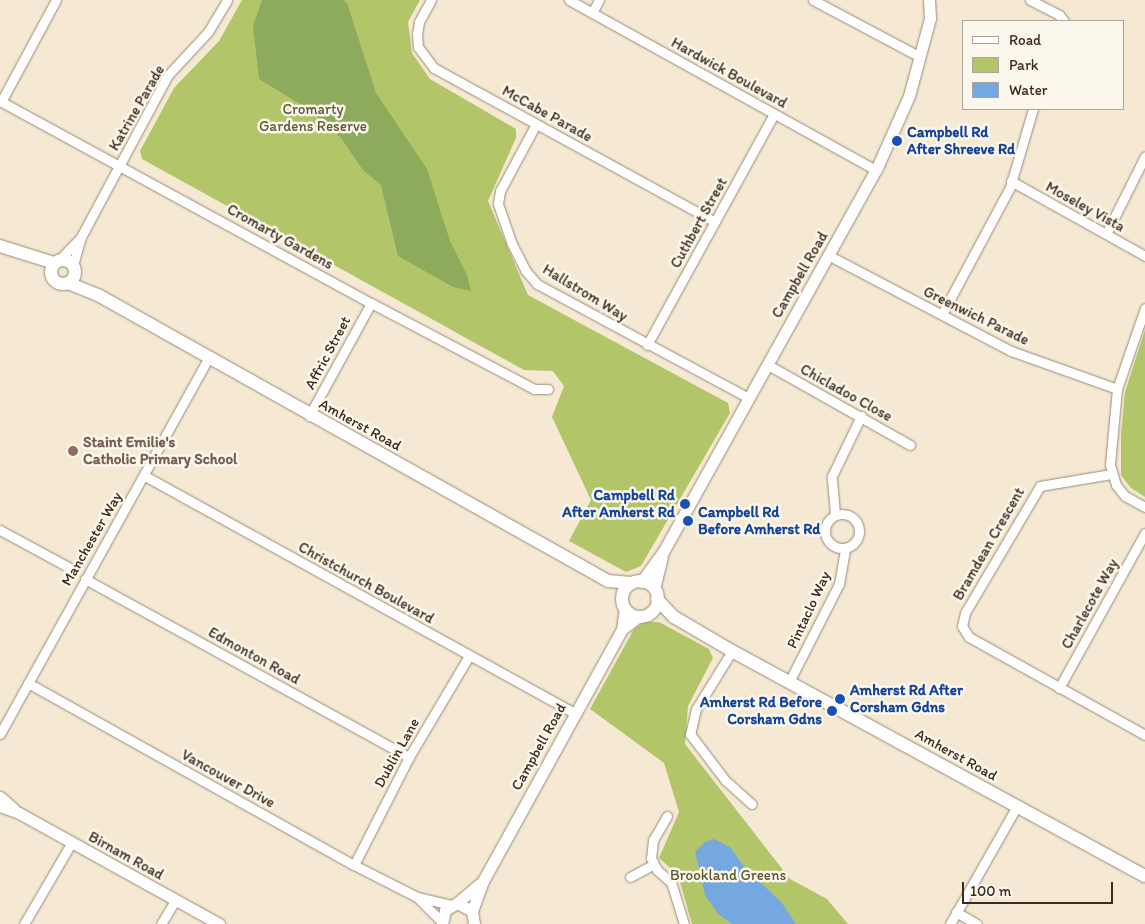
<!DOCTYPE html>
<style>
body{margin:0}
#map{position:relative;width:1145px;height:924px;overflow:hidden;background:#f6e9d3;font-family:Itim,sans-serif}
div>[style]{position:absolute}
.green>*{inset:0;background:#b3c569}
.forest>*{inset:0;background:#8eaa5d}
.water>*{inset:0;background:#75a8e1}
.roads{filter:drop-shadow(0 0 1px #988a78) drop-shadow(0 0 1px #988a78)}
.minor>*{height:9px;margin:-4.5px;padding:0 4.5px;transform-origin:4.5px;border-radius:4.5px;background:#fff}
.minor>.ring{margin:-4.5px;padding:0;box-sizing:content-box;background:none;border:9px solid #fff;border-radius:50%}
.tertiary>*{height:11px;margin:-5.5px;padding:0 5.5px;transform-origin:5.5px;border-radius:5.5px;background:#fff}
.secondary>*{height:12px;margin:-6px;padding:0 6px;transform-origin:6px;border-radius:6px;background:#fff}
.secondary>.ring{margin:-6px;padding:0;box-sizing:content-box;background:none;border:12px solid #fff;border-radius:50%}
.dots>*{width:14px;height:14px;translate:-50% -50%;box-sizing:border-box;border:2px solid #fbf7ec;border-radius:50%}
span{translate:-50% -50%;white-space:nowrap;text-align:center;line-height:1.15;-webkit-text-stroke:5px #fbf7ec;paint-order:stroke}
.street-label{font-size:15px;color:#3b2a1e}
.park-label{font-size:15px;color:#5f5834}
.transit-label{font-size:15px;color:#164399;font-weight:700}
.left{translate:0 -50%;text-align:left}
.right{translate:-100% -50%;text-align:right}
.education-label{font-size:15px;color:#785e54;font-weight:700}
.legend{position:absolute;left:962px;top:20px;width:162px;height:90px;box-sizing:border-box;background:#fbf7ec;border:1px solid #aea59a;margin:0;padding:6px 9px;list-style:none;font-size:15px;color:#3b2a1e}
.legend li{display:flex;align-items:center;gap:10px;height:25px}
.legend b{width:25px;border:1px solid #aea59a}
.scale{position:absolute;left:962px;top:882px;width:151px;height:22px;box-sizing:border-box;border:2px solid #3b2a1e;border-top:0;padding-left:6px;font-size:15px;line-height:18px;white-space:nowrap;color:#3b2a1e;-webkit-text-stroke:4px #fbf7ec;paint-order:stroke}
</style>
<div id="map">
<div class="green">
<div style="clip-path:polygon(242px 0,420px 0,408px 22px,412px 53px,430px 79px,516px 129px,516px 138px,488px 201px,528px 295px,728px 403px,730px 413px,641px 566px,626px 572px,569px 541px,591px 500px,552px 417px,564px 386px,553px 371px,524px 370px,142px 159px,140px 151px,174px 88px,219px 41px)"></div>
<div style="clip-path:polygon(1145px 330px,1145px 497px,1131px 488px,1121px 475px,1121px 434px,1125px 392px)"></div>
<div style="clip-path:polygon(645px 622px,659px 622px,709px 649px,713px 658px,688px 706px,685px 744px,790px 879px,827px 899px,848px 924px,692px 924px,678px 875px,659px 858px,679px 812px,664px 763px,590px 709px,634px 629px)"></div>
</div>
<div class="forest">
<div style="clip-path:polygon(262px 0,343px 0,347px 3px,376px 93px,427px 169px,450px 241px,467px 275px,471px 291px,453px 287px,398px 256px,381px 185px,363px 170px,341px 138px,310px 110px,259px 79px,253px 26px)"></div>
</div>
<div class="water">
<div style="clip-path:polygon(714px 839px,731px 848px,744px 867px,782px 903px,796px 924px,732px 924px,718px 914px,705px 895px,695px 852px,705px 842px)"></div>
</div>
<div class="roads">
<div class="minor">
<div style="left:431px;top:0;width:25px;rotate:119deg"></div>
<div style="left:419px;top:22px;width:12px;rotate:99deg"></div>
<div style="left:417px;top:34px;width:13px;rotate:86deg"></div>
<div style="left:418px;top:47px;width:26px;rotate:53deg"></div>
<div style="left:434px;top:68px;width:320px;rotate:28.7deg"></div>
<div style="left:569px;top:0;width:351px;rotate:29deg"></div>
<div style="left:813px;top:0;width:121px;rotate:28deg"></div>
<div style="left:1030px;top:0;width:33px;rotate:27deg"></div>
<div style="left:1059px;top:15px;width:8px;rotate:50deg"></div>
<div style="left:592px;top:13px;width:15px;rotate:-62deg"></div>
<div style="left:0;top:101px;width:422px;rotate:28.6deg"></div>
<div style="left:371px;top:303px;width:184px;rotate:27.8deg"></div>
<div style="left:534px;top:389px;width:14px"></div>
<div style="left:1px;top:102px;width:116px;rotate:-61.7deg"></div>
<div style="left:536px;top:124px;width:76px;rotate:118.2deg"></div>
<div style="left:500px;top:191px;width:13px;rotate:99deg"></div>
<div style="left:498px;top:204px;width:42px;rotate:70.7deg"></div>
<div style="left:512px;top:244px;width:29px;rotate:63deg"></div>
<div style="left:525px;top:270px;width:18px;rotate:49deg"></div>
<div style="left:537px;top:284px;width:241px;rotate:28.3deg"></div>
<div style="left:1011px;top:181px;width:154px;rotate:29.2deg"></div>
<div style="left:1106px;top:234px;width:87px;rotate:-63.4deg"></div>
<div style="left:828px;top:255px;width:207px;rotate:27.7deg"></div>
<div style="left:1011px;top:351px;width:113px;rotate:19.7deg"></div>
<div style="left:59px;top:260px;width:29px;rotate:-46deg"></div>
<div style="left:73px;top:265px;width:29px;rotate:-74deg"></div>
<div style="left:81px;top:237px;width:184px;rotate:-61.8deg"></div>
<div style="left:168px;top:75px;width:59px;rotate:-47.1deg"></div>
<div style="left:208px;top:32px;width:37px;rotate:-59deg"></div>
<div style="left:1145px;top:308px;width:86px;rotate:109.1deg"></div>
<div style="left:1117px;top:389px;width:76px;rotate:95.3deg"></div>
<div style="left:1110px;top:465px;width:21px;rotate:73deg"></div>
<div style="left:1116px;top:485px;width:14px;rotate:51deg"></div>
<div style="left:1125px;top:496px;width:23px;rotate:29deg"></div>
<div style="left:942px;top:314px;width:144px;rotate:-61.8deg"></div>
<div style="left:1010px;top:187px;width:81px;rotate:-73.6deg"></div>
<div style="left:647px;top:345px;width:264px;rotate:-61.2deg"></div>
<div style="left:768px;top:365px;width:163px;rotate:29.4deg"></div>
<div style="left:309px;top:416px;width:129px;rotate:-61.2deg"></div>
<div style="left:1111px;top:474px;width:72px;rotate:170.4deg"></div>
<div style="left:1040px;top:486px;width:147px;rotate:120.6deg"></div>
<div style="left:965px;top:613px;width:13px;rotate:103deg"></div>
<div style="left:962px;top:626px;width:13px;rotate:58deg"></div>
<div style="left:969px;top:637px;width:201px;rotate:29.1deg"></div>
<div style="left:145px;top:476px;width:490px;rotate:28.9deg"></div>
<div class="ring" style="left:825px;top:514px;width:25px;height:25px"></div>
<div style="left:835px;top:514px;width:38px;rotate:-95deg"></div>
<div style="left:832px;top:476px;width:67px;rotate:-64.2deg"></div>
<div style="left:0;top:530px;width:80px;rotate:28.5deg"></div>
<div style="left:85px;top:579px;width:370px;rotate:28.8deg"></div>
<div style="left:732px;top:651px;width:68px;rotate:121.8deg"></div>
<div style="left:696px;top:709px;width:26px;rotate:103deg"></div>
<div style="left:690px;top:734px;width:58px;rotate:52.7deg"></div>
<div style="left:725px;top:780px;width:36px;rotate:42deg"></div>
<div style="left:789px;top:682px;width:110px;rotate:-63deg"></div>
<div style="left:839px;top:584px;width:36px;rotate:-80deg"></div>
<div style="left:28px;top:683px;width:373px;rotate:29.2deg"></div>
<div style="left:354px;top:865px;width:71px;rotate:26.9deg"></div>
<div style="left:417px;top:897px;width:36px;rotate:13deg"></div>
<div style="left:1059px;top:688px;width:177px;rotate:-61deg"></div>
<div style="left:0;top:734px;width:429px;rotate:-61deg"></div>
<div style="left:667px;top:816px;width:28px;rotate:120deg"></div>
<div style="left:653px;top:840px;width:18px;rotate:96deg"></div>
<div style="left:651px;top:858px;width:13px;rotate:63deg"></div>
<div style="left:657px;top:870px;width:18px;rotate:41deg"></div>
<div style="left:671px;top:882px;width:44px;rotate:72.8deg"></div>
<div style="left:354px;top:865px;width:121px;rotate:-63deg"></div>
<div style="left:409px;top:757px;width:117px;rotate:-59.3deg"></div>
<div style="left:630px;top:877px;width:26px;rotate:-28deg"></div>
<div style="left:417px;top:897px;width:35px;rotate:45deg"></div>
<div style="left:956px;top:912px;width:24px;rotate:30deg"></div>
<div style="left:24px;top:924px;width:95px;rotate:-59.7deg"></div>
<div style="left:161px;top:924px;width:27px;rotate:-59deg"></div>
<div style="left:950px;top:924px;width:136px;rotate:-60.4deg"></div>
</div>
<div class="tertiary">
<div style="left:641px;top:582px;width:37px;rotate:-54deg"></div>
<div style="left:663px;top:552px;width:437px;rotate:-60.9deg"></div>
<div style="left:876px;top:170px;width:81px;rotate:-66deg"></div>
<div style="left:909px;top:96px;width:81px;rotate:-74.9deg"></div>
<div style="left:930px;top:18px;width:18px;rotate:-93deg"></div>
<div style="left:654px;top:589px;width:32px;rotate:-76deg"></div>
<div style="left:622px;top:629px;width:20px;rotate:-37deg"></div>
<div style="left:0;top:797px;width:18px;rotate:41deg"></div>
<div style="left:0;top:806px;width:20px;rotate:20deg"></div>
<div style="left:19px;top:813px;width:229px;rotate:29deg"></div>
<div style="left:457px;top:903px;width:33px;rotate:-40deg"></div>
<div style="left:472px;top:911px;width:32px;rotate:-70deg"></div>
<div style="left:483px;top:881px;width:288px;rotate:-61.1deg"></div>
<div style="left:622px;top:629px;width:21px;rotate:-82deg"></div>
<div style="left:442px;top:924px;width:14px;rotate:-78deg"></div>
<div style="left:445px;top:910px;width:14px;rotate:-30deg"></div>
<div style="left:457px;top:903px;width:17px;rotate:28deg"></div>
<div style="left:472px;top:911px;width:13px;rotate:81deg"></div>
</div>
<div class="secondary">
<div style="left:0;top:246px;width:57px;rotate:17.5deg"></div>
<div class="ring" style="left:51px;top:260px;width:12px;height:12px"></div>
<div style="left:68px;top:283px;width:32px;rotate:22deg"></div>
<div style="left:98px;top:295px;width:585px;rotate:29.28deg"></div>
<div style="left:608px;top:581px;width:24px;rotate:5deg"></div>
<div class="ring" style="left:622px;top:581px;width:24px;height:24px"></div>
<div style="left:657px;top:599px;width:25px;rotate:47deg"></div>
<div style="left:674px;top:617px;width:67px;rotate:30.4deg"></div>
<div style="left:732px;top:651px;width:470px;rotate:28.6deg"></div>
</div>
</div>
<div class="dots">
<div style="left:897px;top:141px;background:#1a4fb4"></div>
<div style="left:73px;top:451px;background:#8d6e63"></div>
<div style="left:685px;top:504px;background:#1a4fb4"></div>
<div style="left:688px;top:521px;background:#1a4fb4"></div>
<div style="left:840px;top:699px;background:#1a4fb4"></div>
<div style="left:832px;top:711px;background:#1a4fb4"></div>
</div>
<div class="street-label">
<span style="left:729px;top:73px;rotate:29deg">Hardwick Boulevard</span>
<span style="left:137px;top:108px;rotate:-60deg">Katrine Parade</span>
<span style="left:547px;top:114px;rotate:29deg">McCabe Parade</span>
<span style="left:1085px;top:207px;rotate:29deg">Moseley Vista</span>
<span style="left:699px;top:223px;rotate:-61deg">Cuthbert Street</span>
<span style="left:280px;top:237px;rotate:29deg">Cromarty Gardens</span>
<span style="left:800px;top:275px;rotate:-60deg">Campbell Road</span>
<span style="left:585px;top:293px;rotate:31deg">Hallstrom Way</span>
<span style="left:976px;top:316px;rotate:26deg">Greenwich Parade</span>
<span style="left:328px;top:353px;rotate:-62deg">Affric Street</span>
<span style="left:846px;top:393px;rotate:29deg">Chicladoo Close</span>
<span style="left:360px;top:425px;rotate:29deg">Amherst Road</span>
<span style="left:92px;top:539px;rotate:-60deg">Manchester Way</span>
<span style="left:989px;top:544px;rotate:-60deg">Bramdean Crescent</span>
<span style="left:366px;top:583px;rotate:29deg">Christchurch Boulevard</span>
<span style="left:1090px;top:604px;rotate:-61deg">Charlecote Way</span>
<span style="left:809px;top:610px;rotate:-65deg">Pintaclo Way</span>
<span style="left:254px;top:656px;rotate:29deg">Edmonton Road</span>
<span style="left:539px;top:747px;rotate:-61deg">Campbell Road</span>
<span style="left:397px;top:753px;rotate:-61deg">Dublin Lane</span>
<span style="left:956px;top:755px;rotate:29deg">Amherst Road</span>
<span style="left:228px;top:779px;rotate:29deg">Vancouver Drive</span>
<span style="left:126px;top:856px;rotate:29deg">Birnam Road</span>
</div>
<div class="park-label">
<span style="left:313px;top:118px">Cromarty<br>Gardens Reserve</span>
<span style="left:728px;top:876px">Brookland Greens</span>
</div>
<div class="transit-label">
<span class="left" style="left:907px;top:141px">Campbell Rd<br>After Shreeve Rd</span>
<span class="right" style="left:675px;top:504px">Campbell Rd<br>After Amherst Rd</span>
<span class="left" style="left:698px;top:521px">Campbell Rd<br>Before Amherst Rd</span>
<span class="left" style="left:850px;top:699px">Amherst Rd After<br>Corsham Gdns</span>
<span class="right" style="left:822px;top:711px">Amherst Rd Before<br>Corsham Gdns</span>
</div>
<div class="education-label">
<span class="left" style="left:83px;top:451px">Staint Emilie's<br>Catholic Primary School</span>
</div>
<ul class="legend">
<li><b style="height:6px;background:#fff"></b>Road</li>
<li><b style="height:14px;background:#b3c569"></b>Park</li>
<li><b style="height:14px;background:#75a8e1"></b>Water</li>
</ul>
<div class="scale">100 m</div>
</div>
